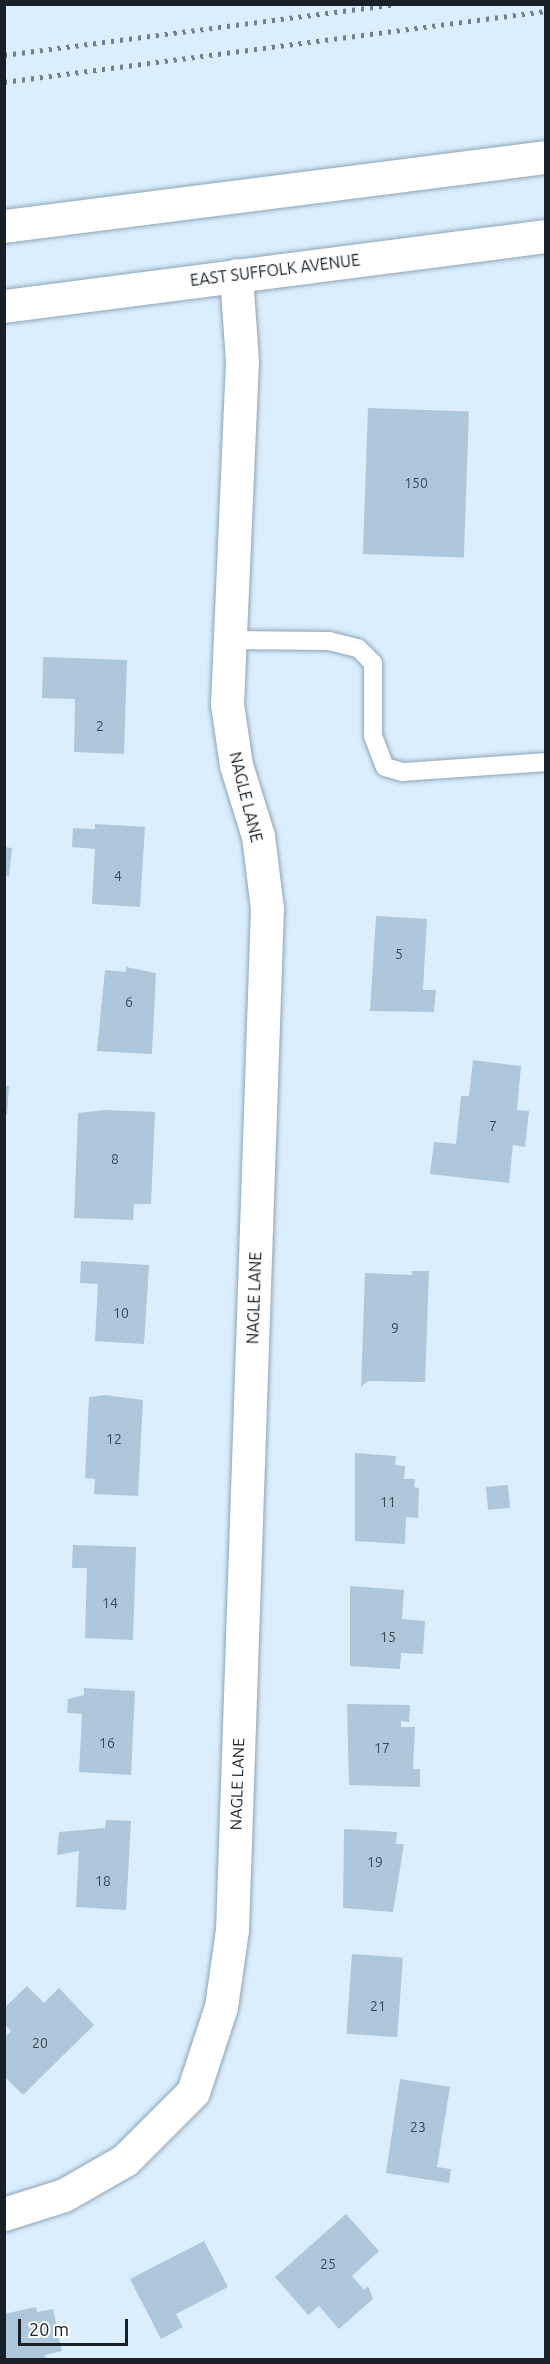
<!DOCTYPE html>
<style>
body{margin:0}
#map{position:relative;width:550px;height:2364px;overflow:hidden;background:#daeefe;font-family:Ubuntu,sans-serif}
div>[style]{position:absolute}
.building>*{inset:0;background:#afc7da;transform-origin:0 0}
.roads{filter:drop-shadow(0 0 2px #8da4b6) drop-shadow(0 0 2px #8da4b6)}
.lane>*{height:18px;margin:-9px;padding:0 9px;transform-origin:9px;border-radius:9px;background:#fff}
.street>*{height:33px;margin:-16.5px;padding:0 16.5px;transform-origin:16.5px;border-radius:16.5px;background:#fff}
.secondary>*{height:33px;margin:-16.5px;padding:0 16.5px;transform-origin:16.5px;border-radius:16.5px;background:#fff}
.rail>*{height:4.5px;margin-top:-2.25px;transform-origin:0;background:repeating-linear-gradient(90deg,#72808b 0 3px,transparent 0 9px)}
span{translate:-50% -50%;white-space:nowrap;text-align:center;line-height:1.15;-webkit-text-stroke:4.5px #fff;paint-order:stroke}
.number-label{font-size:14px;color:#3d4a54}
.number-label span{-webkit-text-stroke-width:0}
.street-label{font-size:16px;color:#172027}
.frame{position:absolute;inset:0;border:6px solid #172027;pointer-events:none}
.scale{position:absolute;left:18px;top:2319px;width:110px;height:27px;box-sizing:border-box;border:3px solid #172027;border-top:0;padding-left:8px;font-size:18px;line-height:21px;white-space:nowrap;color:#172027;-webkit-text-stroke:4px #fff;paint-order:stroke}
</style>
<div id="map">
<div class="building">
<div style="left:368px;top:408px;width:101px;height:146px;rotate:2deg"></div>
<div style="clip-path:polygon(43px 657px,127px 660px,124px 754px,74px 752px,75px 699px,42px 698px)"></div>
<div style="clip-path:polygon(95px 824px,145px 827px,140px 907px,92px 904px,95px 849px,72px 847px,73px 828px,95px 829px)"></div>
<div style="clip-path:polygon(4px 847px,12px 848px,9px 876px,4px 875px)"></div>
<div style="clip-path:polygon(376px 916px,427px 919px,423px 990px,436px 990px,434px 1012px,370px 1011px)"></div>
<div style="clip-path:polygon(126px 967px,156px 973px,152px 1054px,97px 1051px,105px 970px,126px 972px)"></div>
<div style="clip-path:polygon(473px 1060px,521px 1066px,517px 1110px,529px 1111px,525px 1147px,513px 1145px,509px 1183px,430px 1174px,434px 1142px,456px 1144px,461px 1096px,469px 1096px)"></div>
<div style="clip-path:polygon(4px 1086px,9px 1086px,7px 1115px,4px 1114px)"></div>
<div style="clip-path:polygon(106px 1110px,155px 1112px,151px 1204px,134px 1204px,133px 1220px,74px 1218px,78px 1113px)"></div>
<div style="clip-path:polygon(81px 1261px,149px 1265px,144px 1344px,95px 1341px,98px 1284px,80px 1283px)"></div>
<div style="clip-path:polygon(412px 1271px,429px 1271px,425px 1382px,368px 1381px,361px 1387px,365px 1273px,412px 1275px)"></div>
<div style="clip-path:polygon(105px 1395px,143px 1400px,138px 1496px,94px 1494px,95px 1479px,85px 1478px,89px 1397px)"></div>
<div style="clip-path:polygon(355px 1453px,396px 1456px,395px 1465px,405px 1466px,404px 1479px,415px 1479px,414px 1487px,419px 1488px,418px 1518px,406px 1517px,405px 1544px,355px 1541px)"></div>
<div style="left:508px;top:1485px;width:23px;height:22px;rotate:85deg"></div>
<div style="clip-path:polygon(73px 1545px,136px 1547px,133px 1640px,85px 1638px,87px 1568px,72px 1568px)"></div>
<div style="clip-path:polygon(350px 1586px,404px 1590px,402px 1619px,425px 1621px,423px 1654px,401px 1653px,400px 1669px,350px 1666px)"></div>
<div style="clip-path:polygon(84px 1688px,135px 1691px,131px 1775px,79px 1772px,82px 1714px,67px 1713px,68px 1699px,84px 1695px)"></div>
<div style="clip-path:polygon(347px 1704px,410px 1705px,409px 1722px,401px 1721px,401px 1727px,415px 1727px,413px 1769px,420px 1769px,420px 1787px,349px 1785px)"></div>
<div style="clip-path:polygon(106px 1820px,131px 1821px,126px 1910px,76px 1907px,79px 1851px,57px 1855px,59px 1832px,105px 1828px)"></div>
<div style="clip-path:polygon(344px 1829px,397px 1832px,396px 1844px,404px 1844px,393px 1912px,343px 1908px)"></div>
<div style="left:352px;top:1954px;width:51px;height:80px;rotate:4deg"></div>
<div style="clip-path:polygon(27px 1986px,44px 2003px,59px 1988px,94px 2025px,23px 2095px,4px 2076px,4px 2038px,11px 2031px,4px 2024px,4px 2008px)"></div>
<div style="clip-path:polygon(400px 2079px,450px 2087px,437px 2167px,451px 2169px,449px 2183px,386px 2173px)"></div>
<div style="clip-path:polygon(346px 2214px,379px 2251px,352px 2276px,364px 2290px,368px 2286px,373px 2299px,339px 2329px,319px 2306px,308px 2315px,275px 2277px)"></div>
<div style="clip-path:polygon(204px 2241px,228px 2287px,176px 2314px,183px 2327px,161px 2339px,130px 2279px)"></div>
<div style="clip-path:polygon(36px 2307px,37px 2312px,53px 2309px,62px 2351px,45px 2355px,46px 2360px,4px 2360px,4px 2314px)"></div>
</div>
<div class="roads">
<div class="lane">
<div style="left:229px;top:640px;width:100px;rotate:0.6deg"></div>
<div style="left:329px;top:641px;width:30px;rotate:14deg"></div>
<div style="left:358px;top:648px;width:21px;rotate:45deg"></div>
<div style="left:373px;top:663px;width:73px;rotate:90deg"></div>
<div style="left:373px;top:736px;width:33px;rotate:69deg"></div>
<div style="left:385px;top:767px;width:19px;rotate:16deg"></div>
<div style="left:403px;top:772px;width:143px;rotate:-4deg"></div>
</div>
<div class="street">
<div style="left:4px;top:2214px;width:63px;rotate:-17.6deg"></div>
<div style="left:64px;top:2195px;width:70px;rotate:-29.8deg"></div>
<div style="left:125px;top:2160px;width:96px;rotate:-45deg"></div>
<div style="left:193px;top:2092px;width:89px;rotate:-71.8deg"></div>
<div style="left:221px;top:2007px;width:78px;rotate:-81.9deg"></div>
<div style="left:232px;top:1930px;width:1022px;rotate:-88.04deg"></div>
<div style="left:267px;top:909px;width:74px;rotate:-97deg"></div>
<div style="left:258px;top:836px;width:74px;rotate:-107.2deg"></div>
<div style="left:236px;top:765px;width:62px;rotate:-98.4deg"></div>
<div style="left:227px;top:704px;width:343px;rotate:-87.5deg"></div>
<div style="left:242px;top:361px;width:86px;rotate:-94deg"></div>
</div>
<div class="secondary">
<div style="left:4px;top:226px;width:546px;rotate:-7.26deg"></div>
<div style="left:4px;top:306px;width:547px;rotate:-7.36deg"></div>
</div>
</div>
<div class="rail">
<div style="left:4px;top:55px;width:394px;rotate:-7.4deg"></div>
<div style="left:4px;top:82px;width:547px;rotate:-7.46deg"></div>
</div>
<div class="number-label">
<span style="left:416px;top:483px">150</span>
<span style="left:100px;top:726px">2</span>
<span style="left:118px;top:876px">4</span>
<span style="left:399px;top:954px">5</span>
<span style="left:129px;top:1002px">6</span>
<span style="left:493px;top:1126px">7</span>
<span style="left:115px;top:1159px">8</span>
<span style="left:121px;top:1313px">10</span>
<span style="left:395px;top:1328px">9</span>
<span style="left:114px;top:1439px">12</span>
<span style="left:388px;top:1502px">11</span>
<span style="left:110px;top:1603px">14</span>
<span style="left:388px;top:1637px">15</span>
<span style="left:107px;top:1743px">16</span>
<span style="left:382px;top:1748px">17</span>
<span style="left:375px;top:1862px">19</span>
<span style="left:103px;top:1881px">18</span>
<span style="left:378px;top:2006px">21</span>
<span style="left:40px;top:2043px">20</span>
<span style="left:418px;top:2127px">23</span>
<span style="left:328px;top:2264px">25</span>
</div>
<div class="street-label">
<span style="left:275px;top:270px;rotate:-7deg">EAST SUFFOLK AVENUE</span>
<span style="left:246px;top:797px;rotate:76deg">NAGLE LANE</span>
<span style="left:254px;top:1298px;rotate:-88deg">NAGLE LANE</span>
<span style="left:237px;top:1784px;rotate:-88deg">NAGLE LANE</span>
</div>
<div class="frame"></div>
<div class="scale">20 m</div>
</div>
